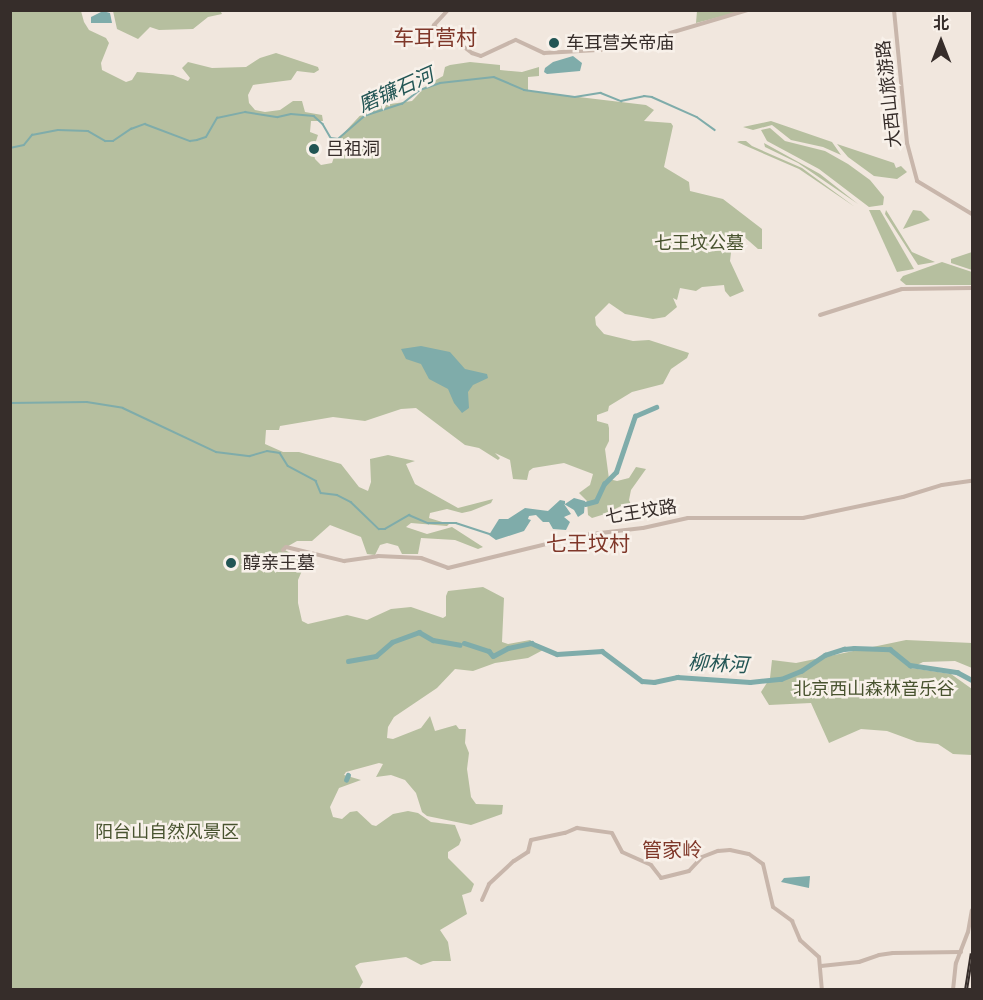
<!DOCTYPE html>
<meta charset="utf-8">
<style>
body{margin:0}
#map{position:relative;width:983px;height:1000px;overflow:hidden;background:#f1e7de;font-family:"Space Grotesk","Noto Sans SC",sans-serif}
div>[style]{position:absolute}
.green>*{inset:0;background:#b6bf9f}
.water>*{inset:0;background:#7facaa}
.stream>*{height:1.5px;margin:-0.75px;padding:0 0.75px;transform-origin:0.75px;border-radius:0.75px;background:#7facaa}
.river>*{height:4.5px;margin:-2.25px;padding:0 2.25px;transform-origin:2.25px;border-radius:2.25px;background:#7facaa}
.tertiary>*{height:4px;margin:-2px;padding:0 2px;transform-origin:2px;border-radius:2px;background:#c8b6ab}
.rail>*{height:4px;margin-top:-2px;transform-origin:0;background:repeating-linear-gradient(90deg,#f8f1ea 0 4.5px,#362d2a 0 9px);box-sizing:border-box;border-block:2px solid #362d2a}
.dots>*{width:16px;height:16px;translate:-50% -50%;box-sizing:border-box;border:3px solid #f8f1ea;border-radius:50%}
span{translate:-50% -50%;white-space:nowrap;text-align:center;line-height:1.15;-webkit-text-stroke:5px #f8f1ea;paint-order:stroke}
.poi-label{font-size:18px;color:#362d2a}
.left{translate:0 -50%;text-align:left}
.street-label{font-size:18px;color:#362d2a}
.park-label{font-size:18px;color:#48532f}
.water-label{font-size:20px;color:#225554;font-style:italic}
.neighbourhood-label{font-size:20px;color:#7f3729}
.quarter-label{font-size:21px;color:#7f3729}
.frame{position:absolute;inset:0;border:12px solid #362d2a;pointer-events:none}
.north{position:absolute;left:911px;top:12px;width:60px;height:60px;-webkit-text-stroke:4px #f8f1ea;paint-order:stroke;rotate:0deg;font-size:16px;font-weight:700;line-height:24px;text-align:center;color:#362d2a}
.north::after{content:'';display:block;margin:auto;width:21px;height:27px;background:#362d2a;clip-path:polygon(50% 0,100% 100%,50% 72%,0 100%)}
</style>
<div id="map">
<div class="green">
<div style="clip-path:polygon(220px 10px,222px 14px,208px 17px,193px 29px,159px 30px,150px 27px,138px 39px,117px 29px,113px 11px)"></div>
<div style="clip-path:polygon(10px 11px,81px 11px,84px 22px,89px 30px,106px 38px,109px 43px,101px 63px,102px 70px,126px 82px,132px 80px,137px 72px,173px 75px,188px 81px,190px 78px,182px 68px,188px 62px,212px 68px,246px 67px,260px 58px,276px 53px,318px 67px,319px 70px,314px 73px,297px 71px,291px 80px,253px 85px,248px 95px,249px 103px,255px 110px,265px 112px,280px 110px,293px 101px,302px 101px,305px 112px,322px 115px,323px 121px,311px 121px,310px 132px,318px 135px,313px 150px,315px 159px,321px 165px,332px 163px,341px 136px,368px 107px,412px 101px,427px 85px,443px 76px,445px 67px,450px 65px,470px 62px,500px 65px,500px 70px,522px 72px,539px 67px,539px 76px,528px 77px,528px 91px,646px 105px,654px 110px,644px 121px,671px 123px,673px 126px,664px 167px,689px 182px,690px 191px,723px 199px,762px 229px,762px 249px,758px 249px,741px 234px,733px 236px,730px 261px,744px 291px,730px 297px,725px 291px,724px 285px,702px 287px,696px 291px,680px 288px,677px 300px,673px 298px,677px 307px,665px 317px,653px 319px,625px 314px,609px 303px,595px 317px,596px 325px,604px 334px,633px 341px,649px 340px,689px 353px,687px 358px,671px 369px,663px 384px,632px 392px,609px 406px,608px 411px,597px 415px,597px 421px,608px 424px,609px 428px,609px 441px,605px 449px,609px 479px,617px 481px,629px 478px,636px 467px,646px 469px,631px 490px,629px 500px,633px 509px,627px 515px,621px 506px,605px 514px,592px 518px,588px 515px,587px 501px,579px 493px,590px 485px,593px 474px,564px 463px,533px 468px,529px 471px,527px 480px,513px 479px,510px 460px,495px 453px,500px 458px,498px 460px,479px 448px,465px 445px,416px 408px,401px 409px,365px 421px,333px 417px,280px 426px,279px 430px,266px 430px,265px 444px,283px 452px,299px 452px,341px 464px,359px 487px,368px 491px,371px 482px,370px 459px,388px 455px,415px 461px,406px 464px,415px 484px,458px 508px,493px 499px,491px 503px,471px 511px,462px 513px,447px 509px,430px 513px,429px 518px,449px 524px,447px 526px,411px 523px,406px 527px,427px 534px,452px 527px,483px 547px,478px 549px,455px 540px,421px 538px,418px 554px,402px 554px,398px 546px,387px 543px,380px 545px,375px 555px,367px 554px,361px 537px,330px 525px,312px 541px,297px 541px,283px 549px,296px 556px,304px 566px,298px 580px,298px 603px,302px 621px,308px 624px,347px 615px,367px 620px,391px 609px,411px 607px,443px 618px,446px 616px,446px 596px,448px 591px,483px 587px,504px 598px,502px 642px,508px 644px,530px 640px,543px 648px,543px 650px,528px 658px,495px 663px,473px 671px,455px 669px,437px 688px,394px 717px,388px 727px,387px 738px,393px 739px,421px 728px,430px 716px,435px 731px,456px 725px,459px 729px,466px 729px,465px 743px,469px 753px,467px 769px,471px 797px,476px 804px,503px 805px,502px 814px,471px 825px,427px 816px,422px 812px,416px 793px,405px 780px,391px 775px,376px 777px,383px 764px,379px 763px,346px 772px,344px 775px,361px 780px,339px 788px,330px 807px,333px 817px,342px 819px,350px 812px,357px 811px,372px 825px,376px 826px,393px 814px,408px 811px,418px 813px,431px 822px,455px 825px,461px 840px,459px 845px,448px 852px,448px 858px,474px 884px,471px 892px,462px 895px,467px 914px,440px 930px,448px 942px,451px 961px,433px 961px,421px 965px,406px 957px,360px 963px,355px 966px,363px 982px,359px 989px,11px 989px)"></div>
<div style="clip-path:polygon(697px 11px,743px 11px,696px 23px)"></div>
<div style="clip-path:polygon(771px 121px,832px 142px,841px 155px,823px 147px,791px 140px,772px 125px,753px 130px,743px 127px)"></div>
<div style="clip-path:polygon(770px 128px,785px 141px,825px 151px,848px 164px,870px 180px,884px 197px,883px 205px,869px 207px,819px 169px,767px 141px,761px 130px)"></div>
<div style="clip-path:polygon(740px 141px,746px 141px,752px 146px,802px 168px,855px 207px,799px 169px,737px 142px)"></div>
<div style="clip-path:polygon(764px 143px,820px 174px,858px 204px,798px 163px,765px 147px)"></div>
<div style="clip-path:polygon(837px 144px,894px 163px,896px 168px,901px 166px,907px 172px,897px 179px,874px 176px,848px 157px)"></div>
<div style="clip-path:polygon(869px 210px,880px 210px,914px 269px,897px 272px)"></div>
<div style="clip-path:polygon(886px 210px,912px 252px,935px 262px,918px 265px,885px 214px)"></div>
<div style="clip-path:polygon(913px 210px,921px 211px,930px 220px,903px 229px)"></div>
<div style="clip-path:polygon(972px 252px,972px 270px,951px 263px,951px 259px)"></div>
<div style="clip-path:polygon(942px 262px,972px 272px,972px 285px,906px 285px,900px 280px,903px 276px)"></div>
<div style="clip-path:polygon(906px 640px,972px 643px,972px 668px,955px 661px,923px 662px,911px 668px,951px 674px,972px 689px,972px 755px,953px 754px,938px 744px,917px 742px,887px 731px,861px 729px,829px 743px,811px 703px,769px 705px,761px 692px,770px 678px,772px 660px,796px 663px)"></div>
</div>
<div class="water">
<div style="clip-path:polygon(103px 11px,110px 13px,112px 23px,91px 23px,91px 17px)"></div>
<div style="clip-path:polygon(573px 56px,582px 63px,580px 71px,547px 74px,544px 72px,545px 68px,553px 62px)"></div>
<div style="clip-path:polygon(421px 346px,450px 352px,465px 369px,487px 374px,488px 378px,473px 385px,468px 392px,469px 408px,462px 413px,454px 403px,448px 389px,429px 379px,421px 364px,406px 359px,401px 349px)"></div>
<div style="clip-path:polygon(574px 498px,585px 501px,584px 513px,578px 517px,574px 510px,564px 504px,571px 514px,564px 517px,570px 522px,566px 530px,553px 529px,549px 522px,543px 522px,536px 515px,529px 516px,528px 519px,531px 520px,524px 531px,496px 540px,489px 535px,499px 519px,508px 519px,525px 508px,548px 511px,560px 500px,565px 501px,565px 504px)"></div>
<div style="clip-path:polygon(810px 876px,809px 888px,781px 882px,784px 878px)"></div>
</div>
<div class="stream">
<div style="left:10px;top:148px;width:14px;rotate:-12deg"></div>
<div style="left:24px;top:145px;width:13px;rotate:-51deg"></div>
<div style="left:32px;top:135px;width:26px;rotate:-11deg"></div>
<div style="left:58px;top:130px;width:30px;rotate:2deg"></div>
<div style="left:88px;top:131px;width:20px;rotate:30deg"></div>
<div style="left:105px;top:141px;width:8px"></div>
<div style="left:113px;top:141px;width:22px;rotate:-34deg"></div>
<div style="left:131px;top:129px;width:15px;rotate:-20deg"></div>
<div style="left:145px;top:124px;width:48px;rotate:20.7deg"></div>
<div style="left:190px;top:141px;width:7px;rotate:-8deg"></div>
<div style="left:197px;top:140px;width:9px;rotate:-18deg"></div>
<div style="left:206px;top:137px;width:22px;rotate:-60deg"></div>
<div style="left:217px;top:118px;width:29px;rotate:-12deg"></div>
<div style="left:245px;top:112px;width:33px;rotate:9deg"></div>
<div style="left:278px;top:117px;width:13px;rotate:-13deg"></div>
<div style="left:291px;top:114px;width:23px;rotate:5deg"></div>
<div style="left:314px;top:116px;width:12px;rotate:42deg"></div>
<div style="left:323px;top:124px;width:16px;rotate:60deg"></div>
<div style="left:331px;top:138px;width:7px;rotate:8deg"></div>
<div style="left:338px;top:139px;width:35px;rotate:-41deg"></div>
<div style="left:364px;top:116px;width:40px;rotate:-18deg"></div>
<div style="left:402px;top:104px;width:23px;rotate:-38deg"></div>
<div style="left:420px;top:90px;width:21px;rotate:-19deg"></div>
<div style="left:440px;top:83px;width:54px;rotate:-6.3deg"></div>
<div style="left:494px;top:77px;width:33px;rotate:23deg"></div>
<div style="left:524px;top:90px;width:51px;rotate:7.8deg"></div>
<div style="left:575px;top:97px;width:26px;rotate:-9deg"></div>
<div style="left:601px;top:93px;width:22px;rotate:22deg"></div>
<div style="left:621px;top:101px;width:24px;rotate:-12deg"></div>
<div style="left:644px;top:96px;width:8px;rotate:7deg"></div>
<div style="left:652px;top:97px;width:49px;rotate:24deg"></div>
<div style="left:697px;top:117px;width:22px;rotate:36deg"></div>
<div style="left:10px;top:403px;width:77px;rotate:-0.7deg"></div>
<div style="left:87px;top:402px;width:36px;rotate:9deg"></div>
<div style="left:123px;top:408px;width:103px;rotate:25.3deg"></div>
<div style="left:216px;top:452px;width:34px;rotate:7deg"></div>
<div style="left:250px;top:456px;width:18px;rotate:-16deg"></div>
<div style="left:267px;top:451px;width:13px;rotate:9deg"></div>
<div style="left:280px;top:453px;width:15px;rotate:58deg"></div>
<div style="left:288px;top:466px;width:32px;rotate:28deg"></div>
<div style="left:316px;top:481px;width:13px;rotate:67deg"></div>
<div style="left:321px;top:493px;width:16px;rotate:7deg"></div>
<div style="left:337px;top:495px;width:16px;rotate:27deg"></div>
<div style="left:351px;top:502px;width:39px;rotate:44deg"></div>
<div style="left:379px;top:529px;width:6px"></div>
<div style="left:385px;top:529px;width:28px;rotate:-30deg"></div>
<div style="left:409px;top:515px;width:21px;rotate:23deg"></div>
<div style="left:428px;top:523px;width:28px"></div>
<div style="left:456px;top:523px;width:35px;rotate:18deg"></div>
</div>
<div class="river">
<div style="left:585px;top:504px;width:11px;rotate:-15deg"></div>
<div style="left:596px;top:501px;width:19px;rotate:-65deg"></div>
<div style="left:604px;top:484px;width:17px;rotate:-45deg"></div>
<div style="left:616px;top:472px;width:59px;rotate:-71.3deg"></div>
<div style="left:635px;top:416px;width:23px;rotate:-23deg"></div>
<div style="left:464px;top:643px;width:26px;rotate:18deg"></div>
<div style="left:489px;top:651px;width:6px;rotate:51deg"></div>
<div style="left:493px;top:656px;width:17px;rotate:-28deg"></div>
<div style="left:508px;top:648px;width:24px;rotate:-12deg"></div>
<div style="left:531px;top:643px;width:28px;rotate:23deg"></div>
<div style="left:557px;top:654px;width:45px;rotate:-3.8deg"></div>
<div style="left:602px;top:651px;width:50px;rotate:36.9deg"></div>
<div style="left:642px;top:681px;width:12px;rotate:5deg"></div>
<div style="left:654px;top:682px;width:24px;rotate:-12deg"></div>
<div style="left:677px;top:677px;width:73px;rotate:3.9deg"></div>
<div style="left:750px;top:682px;width:31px;rotate:-6deg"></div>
<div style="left:781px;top:679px;width:22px;rotate:-22deg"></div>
<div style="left:801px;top:671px;width:29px;rotate:-34deg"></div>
<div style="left:825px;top:655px;width:20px;rotate:-18deg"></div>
<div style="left:844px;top:649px;width:10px;rotate:-6deg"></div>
<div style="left:854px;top:648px;width:36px;rotate:2deg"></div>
<div style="left:890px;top:649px;width:26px;rotate:39deg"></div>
<div style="left:910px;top:665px;width:48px;rotate:8.5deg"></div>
<div style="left:957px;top:672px;width:17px;rotate:28deg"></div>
<div style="left:348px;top:661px;width:28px;rotate:-10deg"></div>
<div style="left:376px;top:656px;width:21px;rotate:-41deg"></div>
<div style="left:392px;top:642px;width:29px;rotate:-20deg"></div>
<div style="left:419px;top:632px;width:16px;rotate:30deg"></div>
<div style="left:433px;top:640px;width:27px;rotate:10deg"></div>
<div style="left:346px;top:780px;width:5px;rotate:-68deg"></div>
</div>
<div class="tertiary">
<div style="left:448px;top:10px;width:21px;rotate:133deg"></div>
<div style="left:434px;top:25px;width:19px;rotate:54deg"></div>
<div style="left:445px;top:40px;width:16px;rotate:15deg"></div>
<div style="left:460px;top:44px;width:15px;rotate:37deg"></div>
<div style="left:472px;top:53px;width:9px;rotate:18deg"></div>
<div style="left:481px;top:56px;width:38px;rotate:-25deg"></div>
<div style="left:516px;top:40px;width:31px;rotate:25deg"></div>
<div style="left:544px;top:53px;width:72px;rotate:-3.2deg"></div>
<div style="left:616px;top:49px;width:138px;rotate:-16.5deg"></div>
<div style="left:894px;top:10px;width:134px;rotate:84.4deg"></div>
<div style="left:907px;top:143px;width:39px;rotate:75deg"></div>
<div style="left:917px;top:181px;width:64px;rotate:31deg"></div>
<div style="left:820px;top:315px;width:86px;rotate:-17.6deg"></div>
<div style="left:902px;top:289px;width:70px;rotate:-0.8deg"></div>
<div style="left:283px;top:550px;width:4px;rotate:-45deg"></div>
<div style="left:286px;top:547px;width:60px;rotate:13.6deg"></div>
<div style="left:344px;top:561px;width:34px;rotate:-8deg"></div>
<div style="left:378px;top:556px;width:43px;rotate:2.7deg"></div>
<div style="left:421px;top:558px;width:29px;rotate:20deg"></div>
<div style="left:448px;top:568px;width:139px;rotate:-13.7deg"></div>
<div style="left:583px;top:535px;width:60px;rotate:-6.7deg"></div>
<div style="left:643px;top:528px;width:46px;rotate:-12.5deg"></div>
<div style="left:688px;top:518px;width:115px"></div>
<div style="left:803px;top:518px;width:102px;rotate:-11.9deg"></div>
<div style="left:903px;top:497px;width:41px;rotate:-17.1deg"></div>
<div style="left:942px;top:485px;width:30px;rotate:-8deg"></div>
<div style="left:482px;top:900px;width:17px;rotate:-66deg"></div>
<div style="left:489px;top:884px;width:34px;rotate:-43deg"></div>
<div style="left:514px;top:861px;width:17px;rotate:-33deg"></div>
<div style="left:528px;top:852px;width:12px;rotate:-76deg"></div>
<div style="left:531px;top:840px;width:35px;rotate:-12deg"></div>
<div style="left:565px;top:833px;width:13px;rotate:-23deg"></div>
<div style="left:577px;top:828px;width:35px;rotate:8deg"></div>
<div style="left:612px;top:833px;width:21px;rotate:62deg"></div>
<div style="left:622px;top:852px;width:32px;rotate:24deg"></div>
<div style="left:651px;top:865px;width:16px;rotate:52deg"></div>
<div style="left:661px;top:878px;width:29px;rotate:-14deg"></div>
<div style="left:689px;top:871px;width:19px;rotate:-47deg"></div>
<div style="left:702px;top:857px;width:17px;rotate:-21deg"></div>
<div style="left:718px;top:851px;width:12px;rotate:-5deg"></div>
<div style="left:730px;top:850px;width:19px;rotate:12deg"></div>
<div style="left:749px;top:854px;width:17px;rotate:36deg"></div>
<div style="left:763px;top:864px;width:44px;rotate:76.9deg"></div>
<div style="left:773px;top:907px;width:24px;rotate:36deg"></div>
<div style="left:792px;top:921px;width:21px;rotate:67deg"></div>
<div style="left:800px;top:940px;width:25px;rotate:42deg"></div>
<div style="left:819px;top:957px;width:33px;rotate:85deg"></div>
<div style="left:821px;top:966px;width:38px;rotate:-6deg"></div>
<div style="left:859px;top:962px;width:21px;rotate:-19deg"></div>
<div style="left:879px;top:955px;width:14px;rotate:-8deg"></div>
<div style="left:893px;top:953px;width:68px;rotate:-0.8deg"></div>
<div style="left:953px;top:990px;width:27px;rotate:-84deg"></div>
<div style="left:956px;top:963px;width:33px;rotate:-69deg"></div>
<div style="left:968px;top:932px;width:22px;rotate:-80deg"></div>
</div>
<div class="rail">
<div style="left:966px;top:990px;width:37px;rotate:-81deg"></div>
</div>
<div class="dots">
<div style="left:554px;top:43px;background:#225554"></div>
<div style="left:314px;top:149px;background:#225554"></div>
<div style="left:231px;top:563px;background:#225554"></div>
</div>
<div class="poi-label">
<span class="left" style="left:566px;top:43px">车耳营关帝庙</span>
<span class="left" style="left:326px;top:149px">吕祖洞</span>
<span class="left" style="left:243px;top:563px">醇亲王墓</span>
</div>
<div class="street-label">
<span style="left:889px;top:94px;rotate:-96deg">大西山旅游路</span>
<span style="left:641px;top:512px;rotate:-9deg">七王坟路</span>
</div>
<div class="park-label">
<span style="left:699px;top:243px">七王坟公墓</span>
<span style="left:874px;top:689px">北京西山森林音乐谷</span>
<span style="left:167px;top:832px">阳台山自然风景区</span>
</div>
<div class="water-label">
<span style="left:396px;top:90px;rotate:-24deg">磨镰石河</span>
<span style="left:718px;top:664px;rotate:3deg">柳林河</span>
</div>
<div class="neighbourhood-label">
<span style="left:672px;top:850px">管家岭</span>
</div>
<div class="quarter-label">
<span style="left:435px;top:38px">车耳营村</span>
<span style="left:588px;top:544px">七王坟村</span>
</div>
<div class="frame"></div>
<div class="north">北</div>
</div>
